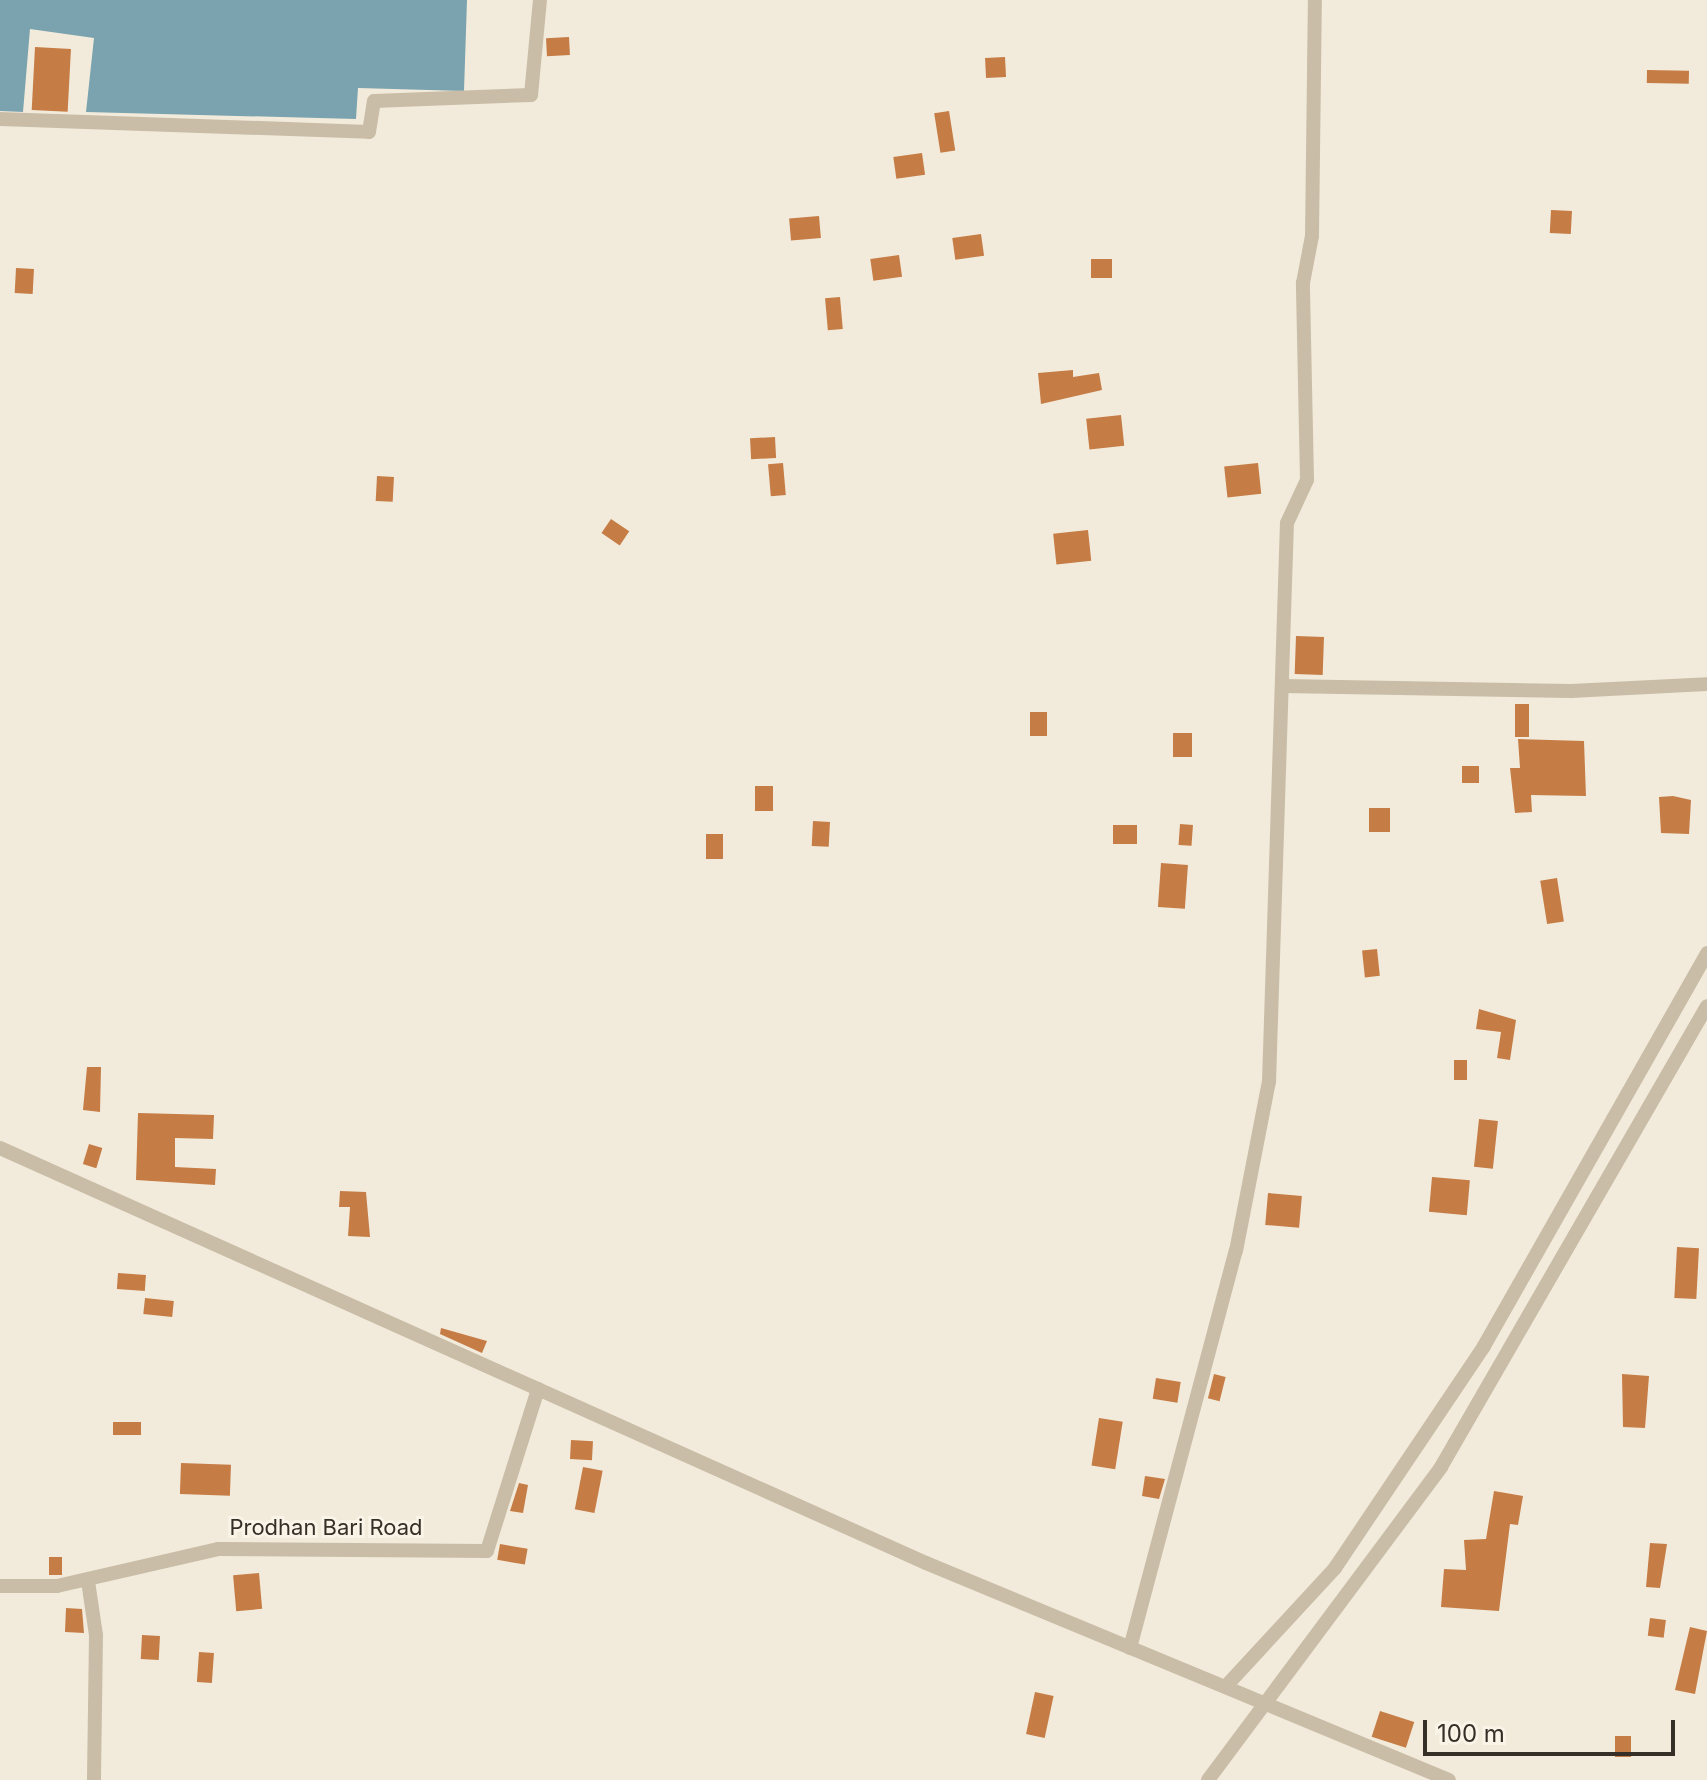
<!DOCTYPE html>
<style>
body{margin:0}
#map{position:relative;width:1707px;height:1780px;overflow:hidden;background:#f2ebdb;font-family:Inter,sans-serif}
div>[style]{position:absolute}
.water>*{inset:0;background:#7aa3af}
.building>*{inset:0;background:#c67c45;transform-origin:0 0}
.street>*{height:14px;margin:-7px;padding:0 7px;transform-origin:7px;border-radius:7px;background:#cabda7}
span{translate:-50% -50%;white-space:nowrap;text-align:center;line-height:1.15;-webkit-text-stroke:6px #f9f4e7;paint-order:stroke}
.street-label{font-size:22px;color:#362f28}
.scale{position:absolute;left:1423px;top:1720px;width:252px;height:36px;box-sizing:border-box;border:4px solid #362f28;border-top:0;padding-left:10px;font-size:24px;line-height:28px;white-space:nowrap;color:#362f28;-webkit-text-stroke:6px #f9f4e7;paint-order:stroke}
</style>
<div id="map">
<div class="water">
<div style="clip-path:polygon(0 0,467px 0,464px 91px,358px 88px,356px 119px,86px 112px,94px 38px,30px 29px,23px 112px,0 111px)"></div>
</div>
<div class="building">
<div style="left:569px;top:37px;width:18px;height:23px;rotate:87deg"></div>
<div style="left:35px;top:47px;width:36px;height:63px;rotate:3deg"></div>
<div style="left:1005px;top:57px;width:20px;height:20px;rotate:87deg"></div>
<div style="left:1647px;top:70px;width:42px;height:13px;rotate:1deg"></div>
<div style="left:949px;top:111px;width:40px;height:15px;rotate:81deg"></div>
<div style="left:922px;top:153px;width:22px;height:29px;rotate:82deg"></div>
<div style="left:1551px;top:210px;width:21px;height:23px;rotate:3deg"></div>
<div style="left:819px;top:216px;width:22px;height:30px;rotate:85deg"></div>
<div style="left:981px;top:234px;width:22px;height:29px;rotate:82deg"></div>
<div style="left:899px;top:255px;width:22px;height:29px;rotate:82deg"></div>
<div style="left:1091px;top:259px;width:21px;height:19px"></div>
<div style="left:16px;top:268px;width:18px;height:25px;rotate:3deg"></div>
<div style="left:840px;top:297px;width:32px;height:15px;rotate:85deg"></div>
<div style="clip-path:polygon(1073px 370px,1073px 377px,1099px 373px,1102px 390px,1041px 404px,1038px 373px)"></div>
<div style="left:1121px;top:415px;width:31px;height:35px;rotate:84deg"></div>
<div style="left:775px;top:437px;width:21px;height:25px;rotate:87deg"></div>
<div style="left:783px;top:463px;width:32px;height:15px;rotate:85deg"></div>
<div style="left:1258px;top:463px;width:31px;height:34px;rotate:84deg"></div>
<div style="left:377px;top:476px;width:17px;height:25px;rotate:3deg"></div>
<div style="left:611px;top:519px;width:22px;height:17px;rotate:34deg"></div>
<div style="left:1088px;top:530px;width:31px;height:35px;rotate:84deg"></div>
<div style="left:1296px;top:636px;width:28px;height:38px;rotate:2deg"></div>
<div style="left:1515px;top:704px;width:14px;height:33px"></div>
<div style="left:1030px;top:712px;width:17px;height:24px"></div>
<div style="left:1173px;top:733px;width:19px;height:24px"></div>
<div style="clip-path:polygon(1518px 739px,1584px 741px,1586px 796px,1531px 795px,1532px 812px,1515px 813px,1510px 768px,1520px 768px)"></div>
<div style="left:1462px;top:766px;width:17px;height:17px"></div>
<div style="left:755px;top:786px;width:18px;height:25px"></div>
<div style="clip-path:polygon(1673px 796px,1691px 800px,1689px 834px,1661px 833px,1659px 797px)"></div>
<div style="left:1369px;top:808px;width:21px;height:24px"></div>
<div style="left:813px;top:821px;width:17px;height:25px;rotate:3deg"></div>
<div style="left:1180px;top:824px;width:13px;height:21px;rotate:4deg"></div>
<div style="left:1113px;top:825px;width:24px;height:19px"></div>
<div style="left:706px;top:834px;width:17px;height:25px"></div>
<div style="left:1161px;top:863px;width:27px;height:44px;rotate:4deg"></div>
<div style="left:1557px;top:878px;width:44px;height:17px;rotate:81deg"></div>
<div style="left:1377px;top:949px;width:27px;height:15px;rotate:84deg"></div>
<div style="clip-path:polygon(1479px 1009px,1516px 1020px,1510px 1060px,1497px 1058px,1501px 1032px,1476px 1029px)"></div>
<div style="left:1454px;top:1060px;width:13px;height:20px"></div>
<div style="clip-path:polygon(87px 1067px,101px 1067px,100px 1112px,83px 1110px)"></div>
<div style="clip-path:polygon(138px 1113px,214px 1115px,213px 1139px,175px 1138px,175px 1167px,216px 1169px,215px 1185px,136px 1180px)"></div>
<div style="left:1479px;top:1119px;width:19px;height:48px;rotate:6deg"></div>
<div style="left:89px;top:1144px;width:14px;height:21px;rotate:17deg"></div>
<div style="left:1432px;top:1177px;width:38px;height:35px;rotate:5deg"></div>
<div style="clip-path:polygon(340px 1191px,366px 1192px,370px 1237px,348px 1236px,350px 1207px,339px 1207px)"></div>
<div style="left:1268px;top:1193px;width:34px;height:32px;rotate:5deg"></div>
<div style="left:1677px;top:1247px;width:22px;height:51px;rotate:3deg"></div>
<div style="left:118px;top:1273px;width:28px;height:16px;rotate:4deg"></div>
<div style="left:145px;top:1298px;width:29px;height:16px;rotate:6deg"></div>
<div style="clip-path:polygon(441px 1328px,487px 1341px,482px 1353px,440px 1334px)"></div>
<div style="left:1214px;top:1374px;width:12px;height:25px;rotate:14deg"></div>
<div style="clip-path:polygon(1622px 1374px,1649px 1376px,1645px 1428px,1623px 1427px)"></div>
<div style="left:1156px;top:1378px;width:25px;height:21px;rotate:9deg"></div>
<div style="left:1099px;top:1418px;width:24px;height:48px;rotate:9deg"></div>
<div style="left:113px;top:1422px;width:28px;height:13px"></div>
<div style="left:571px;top:1440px;width:22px;height:19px;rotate:3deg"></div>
<div style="left:181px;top:1463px;width:50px;height:31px;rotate:2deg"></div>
<div style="left:583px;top:1467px;width:20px;height:43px;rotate:11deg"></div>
<div style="clip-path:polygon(1145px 1476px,1165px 1479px,1159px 1499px,1142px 1496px)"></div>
<div style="clip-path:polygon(519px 1483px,528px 1485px,523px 1513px,510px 1511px)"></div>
<div style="clip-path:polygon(1494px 1491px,1523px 1496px,1518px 1525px,1510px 1524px,1499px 1611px,1441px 1607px,1444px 1569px,1466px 1570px,1464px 1540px,1486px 1539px)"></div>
<div style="clip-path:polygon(1650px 1543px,1667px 1544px,1660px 1588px,1646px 1587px)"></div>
<div style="left:500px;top:1544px;width:28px;height:16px;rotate:10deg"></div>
<div style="left:62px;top:1557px;width:18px;height:13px;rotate:90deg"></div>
<div style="left:259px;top:1573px;width:36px;height:26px;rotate:85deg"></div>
<div style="clip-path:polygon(66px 1608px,82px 1609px,84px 1633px,65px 1632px)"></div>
<div style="left:1650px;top:1618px;width:16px;height:18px;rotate:7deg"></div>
<div style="clip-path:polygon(1690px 1627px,1707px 1631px,1695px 1694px,1675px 1690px)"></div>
<div style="left:142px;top:1635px;width:18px;height:24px;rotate:3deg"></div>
<div style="left:199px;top:1652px;width:15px;height:30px;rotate:4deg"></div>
<div style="left:1035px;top:1692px;width:19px;height:43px;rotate:12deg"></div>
<div style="left:1380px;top:1711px;width:36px;height:27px;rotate:18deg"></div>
<div style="left:1615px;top:1736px;width:16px;height:21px"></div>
</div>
<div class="street">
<div style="left:0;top:119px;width:369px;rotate:2deg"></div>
<div style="left:369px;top:132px;width:31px;rotate:-81deg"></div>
<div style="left:374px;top:101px;width:157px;rotate:-2.2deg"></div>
<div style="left:531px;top:95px;width:95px;rotate:-84.6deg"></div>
<div style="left:1282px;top:686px;width:289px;rotate:1deg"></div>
<div style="left:1571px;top:691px;width:136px;rotate:-2.9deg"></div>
<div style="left:0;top:1148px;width:1015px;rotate:24.14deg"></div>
<div style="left:926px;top:1563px;width:566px;rotate:22.53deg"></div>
<div style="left:88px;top:1581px;width:55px;rotate:81.6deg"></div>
<div style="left:96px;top:1635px;width:145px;rotate:90.8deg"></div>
<div style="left:0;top:1586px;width:57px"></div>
<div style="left:57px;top:1586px;width:165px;rotate:-12.9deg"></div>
<div style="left:218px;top:1549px;width:269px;rotate:0.4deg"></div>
<div style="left:487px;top:1551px;width:170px;rotate:-72.5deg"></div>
<div style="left:1130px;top:1648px;width:411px;rotate:-75.1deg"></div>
<div style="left:1236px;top:1251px;width:172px;rotate:-79deg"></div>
<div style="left:1269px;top:1082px;width:559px;rotate:-88.16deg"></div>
<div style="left:1287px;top:523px;width:47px;rotate:-65.1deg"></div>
<div style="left:1307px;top:480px;width:197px;rotate:-91.2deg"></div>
<div style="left:1303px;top:283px;width:48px;rotate:-79.2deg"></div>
<div style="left:1312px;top:236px;width:236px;rotate:-89.3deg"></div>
<div style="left:1228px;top:1684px;width:158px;rotate:-47.3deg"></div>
<div style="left:1335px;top:1568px;width:267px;rotate:-56.1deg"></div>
<div style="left:1484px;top:1346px;width:452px;rotate:-60.4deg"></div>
<div style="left:1208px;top:1780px;width:390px;rotate:-53.3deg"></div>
<div style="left:1441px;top:1467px;width:532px;rotate:-60.01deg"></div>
</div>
<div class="street-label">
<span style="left:326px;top:1528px">Prodhan Bari Road</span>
</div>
<div class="scale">100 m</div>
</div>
